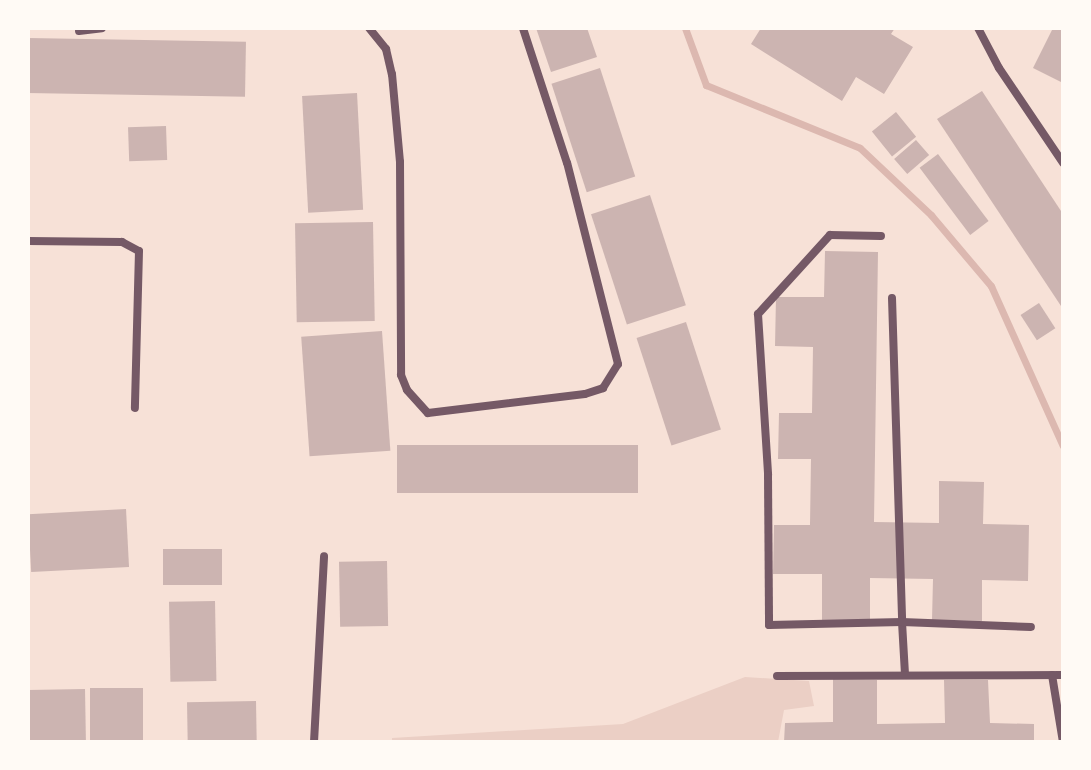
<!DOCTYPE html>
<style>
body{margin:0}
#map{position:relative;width:1091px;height:770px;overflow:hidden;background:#f7e1d7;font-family:Rubik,sans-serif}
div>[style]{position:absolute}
.green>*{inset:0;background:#ebcfc5}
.stream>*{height:7px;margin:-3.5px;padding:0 3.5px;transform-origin:3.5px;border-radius:3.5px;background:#dcb8b0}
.building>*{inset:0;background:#ccb4b1;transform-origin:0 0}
.minor>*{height:8px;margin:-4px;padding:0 4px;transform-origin:4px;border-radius:4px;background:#755966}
span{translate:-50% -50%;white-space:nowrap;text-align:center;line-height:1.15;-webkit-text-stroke:6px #fffaf5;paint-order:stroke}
.frame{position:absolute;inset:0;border:30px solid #fffaf5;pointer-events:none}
</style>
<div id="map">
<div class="green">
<div style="clip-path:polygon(745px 677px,809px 681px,814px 706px,784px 710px,778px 742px,392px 742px,392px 738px,623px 724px)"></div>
</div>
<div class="stream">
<div style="left:685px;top:28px;width:61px;rotate:69.8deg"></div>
<div style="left:706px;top:85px;width:166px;rotate:22.2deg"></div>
<div style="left:860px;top:148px;width:98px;rotate:43.3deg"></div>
<div style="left:931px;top:215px;width:93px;rotate:49.8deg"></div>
<div style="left:991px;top:286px;width:175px;rotate:65.8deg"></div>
</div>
<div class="building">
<div style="clip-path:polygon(536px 28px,587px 28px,597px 57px,551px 72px)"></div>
<div style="clip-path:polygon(761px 28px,895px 28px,891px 34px,913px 47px,884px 94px,856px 77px,842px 101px,751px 44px)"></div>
<div style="clip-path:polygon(1053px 28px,1063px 28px,1063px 83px,1033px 68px)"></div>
<div style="left:28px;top:38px;width:218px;height:55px;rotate:1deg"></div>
<div style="left:600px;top:68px;width:114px;height:51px;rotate:72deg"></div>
<div style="clip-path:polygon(982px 91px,1063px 214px,1063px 309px,937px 119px)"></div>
<div style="left:357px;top:93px;width:117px;height:55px;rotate:87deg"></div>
<div style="left:896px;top:112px;width:32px;height:31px;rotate:51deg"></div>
<div style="left:166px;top:126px;width:34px;height:38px;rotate:88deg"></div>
<div style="left:916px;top:140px;width:20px;height:29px;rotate:49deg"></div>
<div style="left:938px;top:154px;width:84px;height:23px;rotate:53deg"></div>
<div style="left:650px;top:195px;width:116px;height:62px;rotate:72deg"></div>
<div style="left:373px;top:222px;width:99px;height:78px;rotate:89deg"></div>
<div style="clip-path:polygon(825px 251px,878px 252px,874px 522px,939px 523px,939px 481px,984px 482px,983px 524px,1029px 525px,1028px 581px,982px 580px,982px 621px,932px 620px,933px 579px,870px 578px,870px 620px,822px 620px,822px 574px,773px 574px,774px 525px,810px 525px,811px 459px,778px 459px,779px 413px,812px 413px,813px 347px,775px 346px,776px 297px,824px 297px)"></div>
<div style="left:1039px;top:303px;width:30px;height:22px;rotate:57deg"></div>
<div style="left:686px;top:322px;width:113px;height:52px;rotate:72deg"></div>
<div style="left:382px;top:331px;width:120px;height:81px;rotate:86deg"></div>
<div style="left:638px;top:445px;width:48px;height:241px;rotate:90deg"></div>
<div style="left:126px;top:509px;width:58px;height:98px;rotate:87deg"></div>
<div style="left:222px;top:549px;width:36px;height:59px;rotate:90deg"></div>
<div style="left:387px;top:561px;width:65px;height:48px;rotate:89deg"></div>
<div style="left:215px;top:601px;width:80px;height:46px;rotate:89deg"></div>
<div style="clip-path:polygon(833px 679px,877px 680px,877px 724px,945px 723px,944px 680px,988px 680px,990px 723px,1034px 724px,1034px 742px,784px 742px,785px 723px,833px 722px)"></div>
<div style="left:143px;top:688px;width:54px;height:53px;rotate:90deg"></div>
<div style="left:85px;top:689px;width:53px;height:57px;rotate:89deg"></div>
<div style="left:256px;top:701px;width:41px;height:69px;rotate:89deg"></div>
</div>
<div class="minor">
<div style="left:369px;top:28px;width:27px;rotate:51deg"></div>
<div style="left:386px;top:49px;width:26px;rotate:77deg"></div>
<div style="left:392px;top:74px;width:88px;rotate:84.8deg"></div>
<div style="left:400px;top:162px;width:213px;rotate:89.7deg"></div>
<div style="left:401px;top:375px;width:16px;rotate:68deg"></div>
<div style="left:407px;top:390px;width:31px;rotate:48deg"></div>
<div style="left:428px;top:413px;width:158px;rotate:-6.9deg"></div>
<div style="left:585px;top:394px;width:19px;rotate:-18deg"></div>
<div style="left:603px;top:388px;width:28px;rotate:-58deg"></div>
<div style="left:618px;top:364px;width:207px;rotate:-104.2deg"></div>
<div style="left:567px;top:163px;width:142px;rotate:-108.1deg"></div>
<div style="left:978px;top:28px;width:45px;rotate:62.3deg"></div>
<div style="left:999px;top:68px;width:115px;rotate:56deg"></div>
<div style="left:79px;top:31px;width:23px;rotate:-7deg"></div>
<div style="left:881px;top:236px;width:51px;rotate:-178.9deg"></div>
<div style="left:830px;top:235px;width:107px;rotate:132.3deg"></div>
<div style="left:758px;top:314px;width:161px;rotate:86.4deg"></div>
<div style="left:768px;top:475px;width:150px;rotate:89.6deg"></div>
<div style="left:769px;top:625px;width:133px;rotate:-1.3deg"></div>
<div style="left:902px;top:622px;width:52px;rotate:86.7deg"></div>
<div style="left:28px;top:241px;width:94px;rotate:0.6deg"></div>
<div style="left:122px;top:242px;width:19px;rotate:28deg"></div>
<div style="left:139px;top:251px;width:157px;rotate:91.5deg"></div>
<div style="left:892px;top:298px;width:324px;rotate:88.2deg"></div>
<div style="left:902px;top:622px;width:129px;rotate:2.2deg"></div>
<div style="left:1052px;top:675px;width:68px;rotate:80.7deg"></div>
<div style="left:777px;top:676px;width:286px;rotate:-0.2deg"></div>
<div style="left:314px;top:742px;width:186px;rotate:-86.9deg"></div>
</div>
<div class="frame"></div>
</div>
